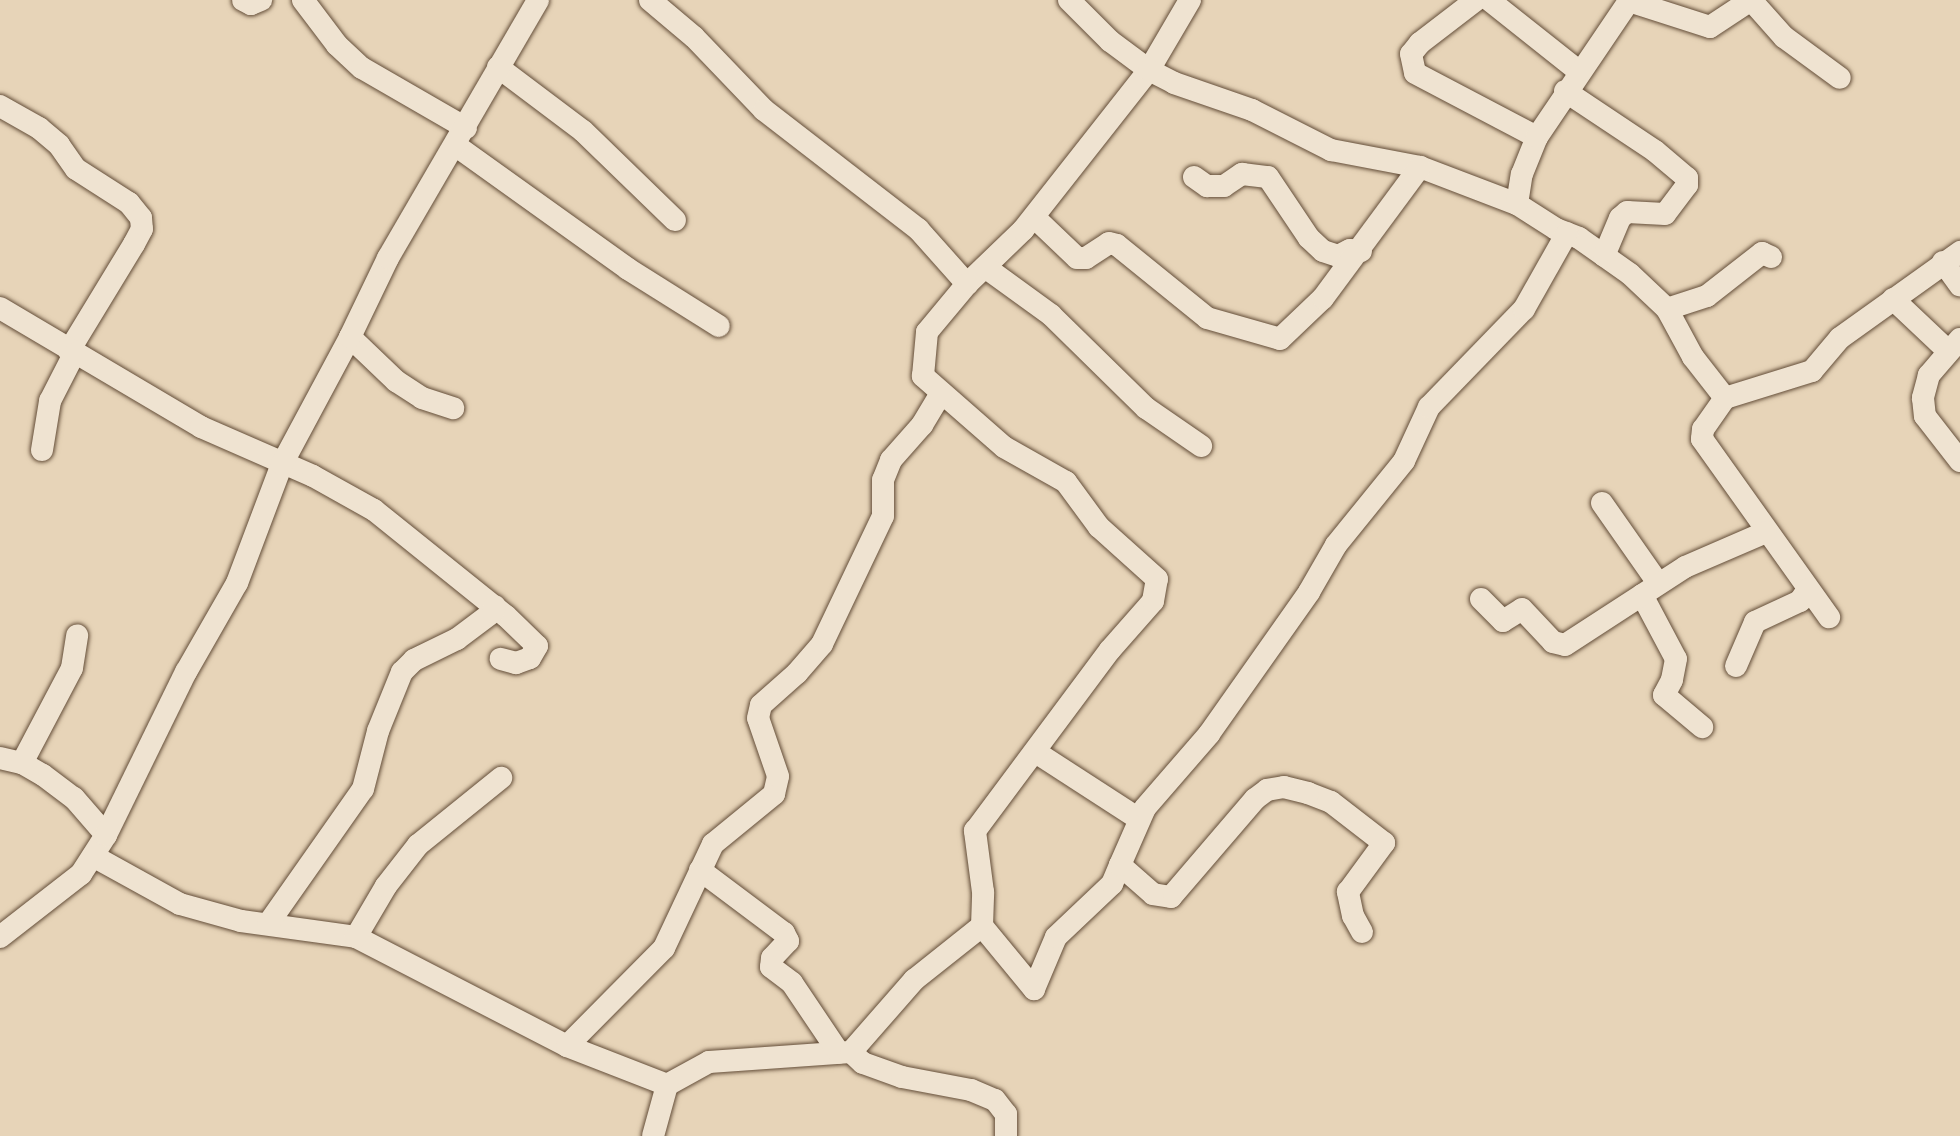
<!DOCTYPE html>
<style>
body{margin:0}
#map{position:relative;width:1960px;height:1136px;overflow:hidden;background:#e7d4b8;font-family:Alegreya,serif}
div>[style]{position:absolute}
.roads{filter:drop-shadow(0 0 2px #634d38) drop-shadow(0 0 2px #634d38)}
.minor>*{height:22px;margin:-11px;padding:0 11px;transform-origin:11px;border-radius:11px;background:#efe3d1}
span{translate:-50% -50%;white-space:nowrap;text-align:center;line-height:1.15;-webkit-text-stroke:4.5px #efe3d1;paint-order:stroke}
</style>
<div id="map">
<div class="roads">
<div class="minor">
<div style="left:243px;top:0;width:9px;rotate:27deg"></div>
<div style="left:251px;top:4px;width:11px;rotate:-22deg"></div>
<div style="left:303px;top:0;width:56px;rotate:52.9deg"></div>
<div style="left:337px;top:45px;width:34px;rotate:43deg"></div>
<div style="left:362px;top:68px;width:120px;rotate:30deg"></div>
<div style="left:650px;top:0;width:57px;rotate:40.1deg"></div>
<div style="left:694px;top:37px;width:101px;rotate:46.2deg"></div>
<div style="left:764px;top:110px;width:195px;rotate:37.7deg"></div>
<div style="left:918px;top:229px;width:74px;rotate:48.3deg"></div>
<div style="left:967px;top:284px;width:78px;rotate:-44deg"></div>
<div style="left:1023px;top:230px;width:204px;rotate:-51.8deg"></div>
<div style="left:1149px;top:70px;width:81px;rotate:-59.6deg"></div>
<div style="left:1069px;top:0;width:58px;rotate:45deg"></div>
<div style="left:1110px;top:41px;width:49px;rotate:36.6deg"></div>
<div style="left:1149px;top:70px;width:28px;rotate:27deg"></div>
<div style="left:1174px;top:83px;width:83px;rotate:19.1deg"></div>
<div style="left:1252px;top:110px;width:89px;rotate:26.9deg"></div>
<div style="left:1331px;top:150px;width:91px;rotate:10.8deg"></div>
<div style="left:1420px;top:167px;width:104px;rotate:20.9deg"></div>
<div style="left:1517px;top:204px;width:46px;rotate:32.7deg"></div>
<div style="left:1556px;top:229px;width:25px;rotate:21deg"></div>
<div style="left:1579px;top:238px;width:62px;rotate:35.2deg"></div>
<div style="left:1630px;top:274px;width:51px;rotate:43.4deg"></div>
<div style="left:1667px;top:309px;width:55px;rotate:61.6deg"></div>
<div style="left:1693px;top:357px;width:52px;rotate:52deg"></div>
<div style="left:1725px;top:398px;width:38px;rotate:125deg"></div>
<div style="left:1703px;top:429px;width:10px;rotate:96deg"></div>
<div style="left:1702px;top:439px;width:219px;rotate:54.5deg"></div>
<div style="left:1476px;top:0;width:71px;rotate:142.5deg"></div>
<div style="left:1420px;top:43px;width:14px;rotate:129deg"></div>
<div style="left:1411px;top:54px;width:19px;rotate:78deg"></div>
<div style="left:1415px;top:73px;width:138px;rotate:27.7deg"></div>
<div style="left:1489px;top:0;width:116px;rotate:38.4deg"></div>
<div style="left:498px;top:67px;width:106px;rotate:37deg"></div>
<div style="left:583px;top:131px;width:128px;rotate:44.1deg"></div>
<div style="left:1565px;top:91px;width:108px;rotate:33.7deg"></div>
<div style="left:1655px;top:151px;width:42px;rotate:40.2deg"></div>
<div style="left:1687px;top:178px;width:7px;rotate:90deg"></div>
<div style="left:1687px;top:185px;width:36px;rotate:127deg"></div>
<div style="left:1665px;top:214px;width:38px;rotate:-177deg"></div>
<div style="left:1627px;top:212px;width:9px;rotate:139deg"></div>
<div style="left:1620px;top:218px;width:41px;rotate:112.8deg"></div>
<div style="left:0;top:106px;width:45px;rotate:29.4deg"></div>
<div style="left:39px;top:128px;width:26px;rotate:40deg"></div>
<div style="left:59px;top:145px;width:29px;rotate:55deg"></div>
<div style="left:76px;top:169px;width:63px;rotate:32.7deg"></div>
<div style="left:129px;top:203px;width:19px;rotate:51deg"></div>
<div style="left:141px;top:218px;width:11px;rotate:85deg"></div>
<div style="left:142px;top:229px;width:17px;rotate:118deg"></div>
<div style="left:134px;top:244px;width:125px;rotate:121.3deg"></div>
<div style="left:455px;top:145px;width:213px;rotate:35.6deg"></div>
<div style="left:628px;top:269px;width:107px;rotate:32.1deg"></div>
<div style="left:1194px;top:177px;width:16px;rotate:35deg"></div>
<div style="left:1207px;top:186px;width:17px"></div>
<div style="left:1224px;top:186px;width:22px;rotate:-34deg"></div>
<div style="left:1242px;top:174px;width:26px;rotate:7deg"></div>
<div style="left:1268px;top:177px;width:73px;rotate:56.1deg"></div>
<div style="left:1309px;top:238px;width:19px;rotate:43deg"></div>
<div style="left:1323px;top:251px;width:16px;rotate:18deg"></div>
<div style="left:1338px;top:256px;width:13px;rotate:-27deg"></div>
<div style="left:1350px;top:250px;width:11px;rotate:5deg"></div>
<div style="left:1517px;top:204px;width:30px;rotate:-81deg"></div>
<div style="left:1522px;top:174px;width:40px;rotate:-68deg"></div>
<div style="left:1537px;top:137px;width:164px;rotate:-55.9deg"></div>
<div style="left:1629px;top:1px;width:85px;rotate:17.8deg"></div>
<div style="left:1710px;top:27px;width:49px;rotate:-33.4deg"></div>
<div style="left:1751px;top:0;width:50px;rotate:48.3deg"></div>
<div style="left:1784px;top:37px;width:69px;rotate:36.2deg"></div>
<div style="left:1034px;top:217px;width:59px;rotate:43.6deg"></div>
<div style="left:1077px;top:258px;width:9px"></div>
<div style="left:1086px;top:258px;width:27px;rotate:-33deg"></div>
<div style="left:1109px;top:243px;width:8px;rotate:14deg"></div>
<div style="left:1117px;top:245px;width:116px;rotate:39deg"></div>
<div style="left:1207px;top:318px;width:76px;rotate:16deg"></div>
<div style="left:1280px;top:339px;width:59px;rotate:-43.6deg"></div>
<div style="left:1323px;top:298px;width:163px;rotate:-53.5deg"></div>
<div style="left:1943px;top:262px;width:29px;rotate:54deg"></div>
<div style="left:985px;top:267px;width:82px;rotate:36deg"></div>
<div style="left:1051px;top:315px;width:133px;rotate:44.4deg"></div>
<div style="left:1146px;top:408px;width:67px;rotate:34.6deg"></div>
<div style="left:1893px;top:299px;width:74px;rotate:43.4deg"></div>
<div style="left:0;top:308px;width:234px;rotate:30.6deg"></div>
<div style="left:201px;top:427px;width:122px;rotate:23.6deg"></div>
<div style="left:313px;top:476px;width:70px;rotate:29.1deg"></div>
<div style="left:374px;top:510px;width:169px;rotate:38.8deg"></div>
<div style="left:506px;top:616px;width:43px;rotate:44.1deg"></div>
<div style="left:537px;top:646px;width:14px;rotate:120deg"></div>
<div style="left:530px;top:658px;width:15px;rotate:160deg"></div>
<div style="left:516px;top:663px;width:16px;rotate:-165deg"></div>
<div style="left:1667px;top:309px;width:42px;rotate:-18deg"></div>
<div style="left:1707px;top:296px;width:70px;rotate:-38deg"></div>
<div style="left:1762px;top:253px;width:10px;rotate:24deg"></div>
<div style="left:350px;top:337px;width:64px;rotate:43.7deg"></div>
<div style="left:396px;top:381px;width:31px;rotate:33deg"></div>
<div style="left:422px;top:398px;width:33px;rotate:18deg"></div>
<div style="left:1960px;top:339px;width:48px;rotate:130.7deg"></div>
<div style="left:1929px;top:375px;width:24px;rotate:105deg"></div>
<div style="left:1923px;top:398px;width:18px;rotate:84deg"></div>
<div style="left:1925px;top:416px;width:57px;rotate:52.1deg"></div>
<div style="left:1725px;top:398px;width:91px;rotate:-17.2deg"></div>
<div style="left:1812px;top:371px;width:43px;rotate:-49.7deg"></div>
<div style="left:1840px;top:338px;width:148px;rotate:-35.6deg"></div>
<div style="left:42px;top:450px;width:50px;rotate:-80.7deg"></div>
<div style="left:50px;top:401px;width:53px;rotate:-62.9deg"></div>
<div style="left:1602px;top:503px;width:98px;rotate:55deg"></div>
<div style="left:1642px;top:595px;width:72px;rotate:62deg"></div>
<div style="left:1676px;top:659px;width:21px;rotate:101deg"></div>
<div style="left:1672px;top:680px;width:17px;rotate:118deg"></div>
<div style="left:1664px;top:695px;width:50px;rotate:40.1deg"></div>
<div style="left:1481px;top:599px;width:31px;rotate:45deg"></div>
<div style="left:1503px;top:621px;width:22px;rotate:-32deg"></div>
<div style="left:1522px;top:609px;width:45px;rotate:46.8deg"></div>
<div style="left:1553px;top:642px;width:12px;rotate:14deg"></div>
<div style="left:1565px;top:645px;width:143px;rotate:-33deg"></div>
<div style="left:1685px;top:567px;width:88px;rotate:-23.4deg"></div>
<div style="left:1736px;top:666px;width:48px;rotate:-66.6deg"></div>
<div style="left:1755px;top:622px;width:50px;rotate:-25deg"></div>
<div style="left:1800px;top:601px;width:14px;rotate:-56deg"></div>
<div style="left:1037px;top:753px;width:121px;rotate:32.9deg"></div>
<div style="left:0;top:758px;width:23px;rotate:13deg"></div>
<div style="left:22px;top:763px;width:24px;rotate:30deg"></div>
<div style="left:43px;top:775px;width:39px;rotate:37deg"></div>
<div style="left:74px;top:798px;width:49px;rotate:49.1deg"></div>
<div style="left:22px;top:763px;width:107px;rotate:-62.2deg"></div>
<div style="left:72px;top:668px;width:33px;rotate:-81deg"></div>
<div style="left:93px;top:856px;width:99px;rotate:28.9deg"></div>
<div style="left:180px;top:904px;width:63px;rotate:15.6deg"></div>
<div style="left:241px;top:921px;width:116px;rotate:7.9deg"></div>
<div style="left:356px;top:937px;width:237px;rotate:27.3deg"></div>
<div style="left:567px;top:1046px;width:107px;rotate:21.3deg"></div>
<div style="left:667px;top:1085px;width:48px;rotate:-28.7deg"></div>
<div style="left:709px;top:1062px;width:142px;rotate:-4deg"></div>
<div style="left:851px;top:1052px;width:96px;rotate:-48.8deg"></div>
<div style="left:914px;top:980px;width:87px;rotate:-38.5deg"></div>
<div style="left:982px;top:926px;width:34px;rotate:-88deg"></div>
<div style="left:983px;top:892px;width:62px;rotate:-97.5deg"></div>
<div style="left:975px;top:831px;width:226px;rotate:-53.3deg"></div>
<div style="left:1110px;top:650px;width:65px;rotate:-48.7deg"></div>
<div style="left:1153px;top:601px;width:22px;rotate:-80deg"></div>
<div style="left:1157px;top:579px;width:78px;rotate:-138.1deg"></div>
<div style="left:1099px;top:527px;width:56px;rotate:-126.3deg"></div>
<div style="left:1066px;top:482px;width:71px;rotate:-150.6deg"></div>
<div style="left:1004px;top:447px;width:108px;rotate:-138.8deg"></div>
<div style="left:923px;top:376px;width:44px;rotate:-84.8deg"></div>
<div style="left:927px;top:332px;width:62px;rotate:-50.2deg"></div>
<div style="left:700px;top:870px;width:105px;rotate:36.9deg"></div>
<div style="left:784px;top:933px;width:9px;rotate:63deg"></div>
<div style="left:788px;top:941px;width:23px;rotate:133deg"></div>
<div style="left:772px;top:958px;width:9px;rotate:96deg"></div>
<div style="left:771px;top:967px;width:26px;rotate:37deg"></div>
<div style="left:792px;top:983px;width:84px;rotate:56.1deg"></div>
<div style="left:268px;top:924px;width:165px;rotate:-54.9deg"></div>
<div style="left:363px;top:789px;width:60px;rotate:-75.5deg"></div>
<div style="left:378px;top:731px;width:64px;rotate:-67.9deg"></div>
<div style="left:402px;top:672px;width:17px;rotate:-45deg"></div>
<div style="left:414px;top:660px;width:48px;rotate:-26deg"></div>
<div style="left:457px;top:639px;width:45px;rotate:-36.9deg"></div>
<div style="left:493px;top:612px;width:6px;rotate:-72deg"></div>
<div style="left:982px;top:926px;width:82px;rotate:50.5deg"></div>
<div style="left:1034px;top:989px;width:56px;rotate:-67.1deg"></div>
<div style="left:1056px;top:937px;width:77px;rotate:-43.4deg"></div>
<div style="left:1112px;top:884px;width:21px;rotate:-67deg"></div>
<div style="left:1362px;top:932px;width:18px;rotate:-119deg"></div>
<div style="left:1353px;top:916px;width:25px;rotate:-102deg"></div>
<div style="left:1348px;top:892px;width:61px;rotate:-53.7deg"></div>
<div style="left:1384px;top:843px;width:67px;rotate:-142.3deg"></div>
<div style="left:1331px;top:802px;width:25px;rotate:-159deg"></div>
<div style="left:1308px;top:793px;width:25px;rotate:-166deg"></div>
<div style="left:1284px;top:787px;width:17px;rotate:170deg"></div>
<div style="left:1267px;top:790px;width:15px;rotate:143deg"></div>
<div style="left:1255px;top:799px;width:129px;rotate:130.6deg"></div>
<div style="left:1171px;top:897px;width:18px;rotate:-171deg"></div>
<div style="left:1153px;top:894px;width:44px;rotate:-138.7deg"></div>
<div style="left:1120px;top:865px;width:62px;rotate:-66.3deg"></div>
<div style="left:1145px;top:808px;width:98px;rotate:-49.1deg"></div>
<div style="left:1209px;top:734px;width:174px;rotate:-54.8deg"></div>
<div style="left:1309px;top:592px;width:54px;rotate:-60.1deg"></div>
<div style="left:1336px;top:545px;width:108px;rotate:-51deg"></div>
<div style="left:1404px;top:461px;width:60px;rotate:-65.2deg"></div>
<div style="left:1429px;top:407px;width:136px;rotate:-45.9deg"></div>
<div style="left:1524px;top:309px;width:87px;rotate:-60.5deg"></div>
<div style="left:0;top:937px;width:103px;rotate:-37.9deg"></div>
<div style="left:81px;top:874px;width:46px;rotate:-57.3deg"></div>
<div style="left:106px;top:835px;width:182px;rotate:-63.9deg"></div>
<div style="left:186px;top:672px;width:103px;rotate:-60.2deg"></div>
<div style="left:237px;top:583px;width:127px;rotate:-69.3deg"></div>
<div style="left:282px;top:464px;width:144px;rotate:-61.8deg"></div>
<div style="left:350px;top:337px;width:88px;rotate:-64.3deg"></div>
<div style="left:388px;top:258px;width:298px;rotate:-59.8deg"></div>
<div style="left:356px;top:937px;width:59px;rotate:-59.5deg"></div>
<div style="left:386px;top:886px;width:52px;rotate:-52deg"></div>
<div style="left:418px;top:845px;width:107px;rotate:-38.9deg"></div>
<div style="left:567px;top:1046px;width:138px;rotate:-45.3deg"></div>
<div style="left:664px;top:948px;width:115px;rotate:-64.8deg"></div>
<div style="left:713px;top:844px;width:79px;rotate:-39.3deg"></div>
<div style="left:774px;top:794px;width:18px;rotate:-77deg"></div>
<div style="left:778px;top:776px;width:61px;rotate:-109deg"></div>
<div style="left:758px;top:718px;width:13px;rotate:-77deg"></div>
<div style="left:761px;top:705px;width:48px;rotate:-41.6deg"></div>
<div style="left:797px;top:673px;width:38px;rotate:-49deg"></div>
<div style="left:822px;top:644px;width:142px;rotate:-64.5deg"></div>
<div style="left:883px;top:516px;width:36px;rotate:-90deg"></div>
<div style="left:883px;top:480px;width:22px;rotate:-68deg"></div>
<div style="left:891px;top:460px;width:47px;rotate:-48.5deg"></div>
<div style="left:922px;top:425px;width:37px;rotate:-59deg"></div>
<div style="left:851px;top:1052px;width:16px;rotate:43deg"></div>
<div style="left:863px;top:1063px;width:41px;rotate:19.7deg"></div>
<div style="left:902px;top:1077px;width:70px;rotate:10.7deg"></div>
<div style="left:971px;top:1090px;width:26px;rotate:23deg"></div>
<div style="left:995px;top:1100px;width:18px;rotate:52deg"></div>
<div style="left:1006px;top:1114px;width:22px;rotate:90deg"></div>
<div style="left:653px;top:1136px;width:53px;rotate:-74.6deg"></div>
</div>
</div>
</div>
